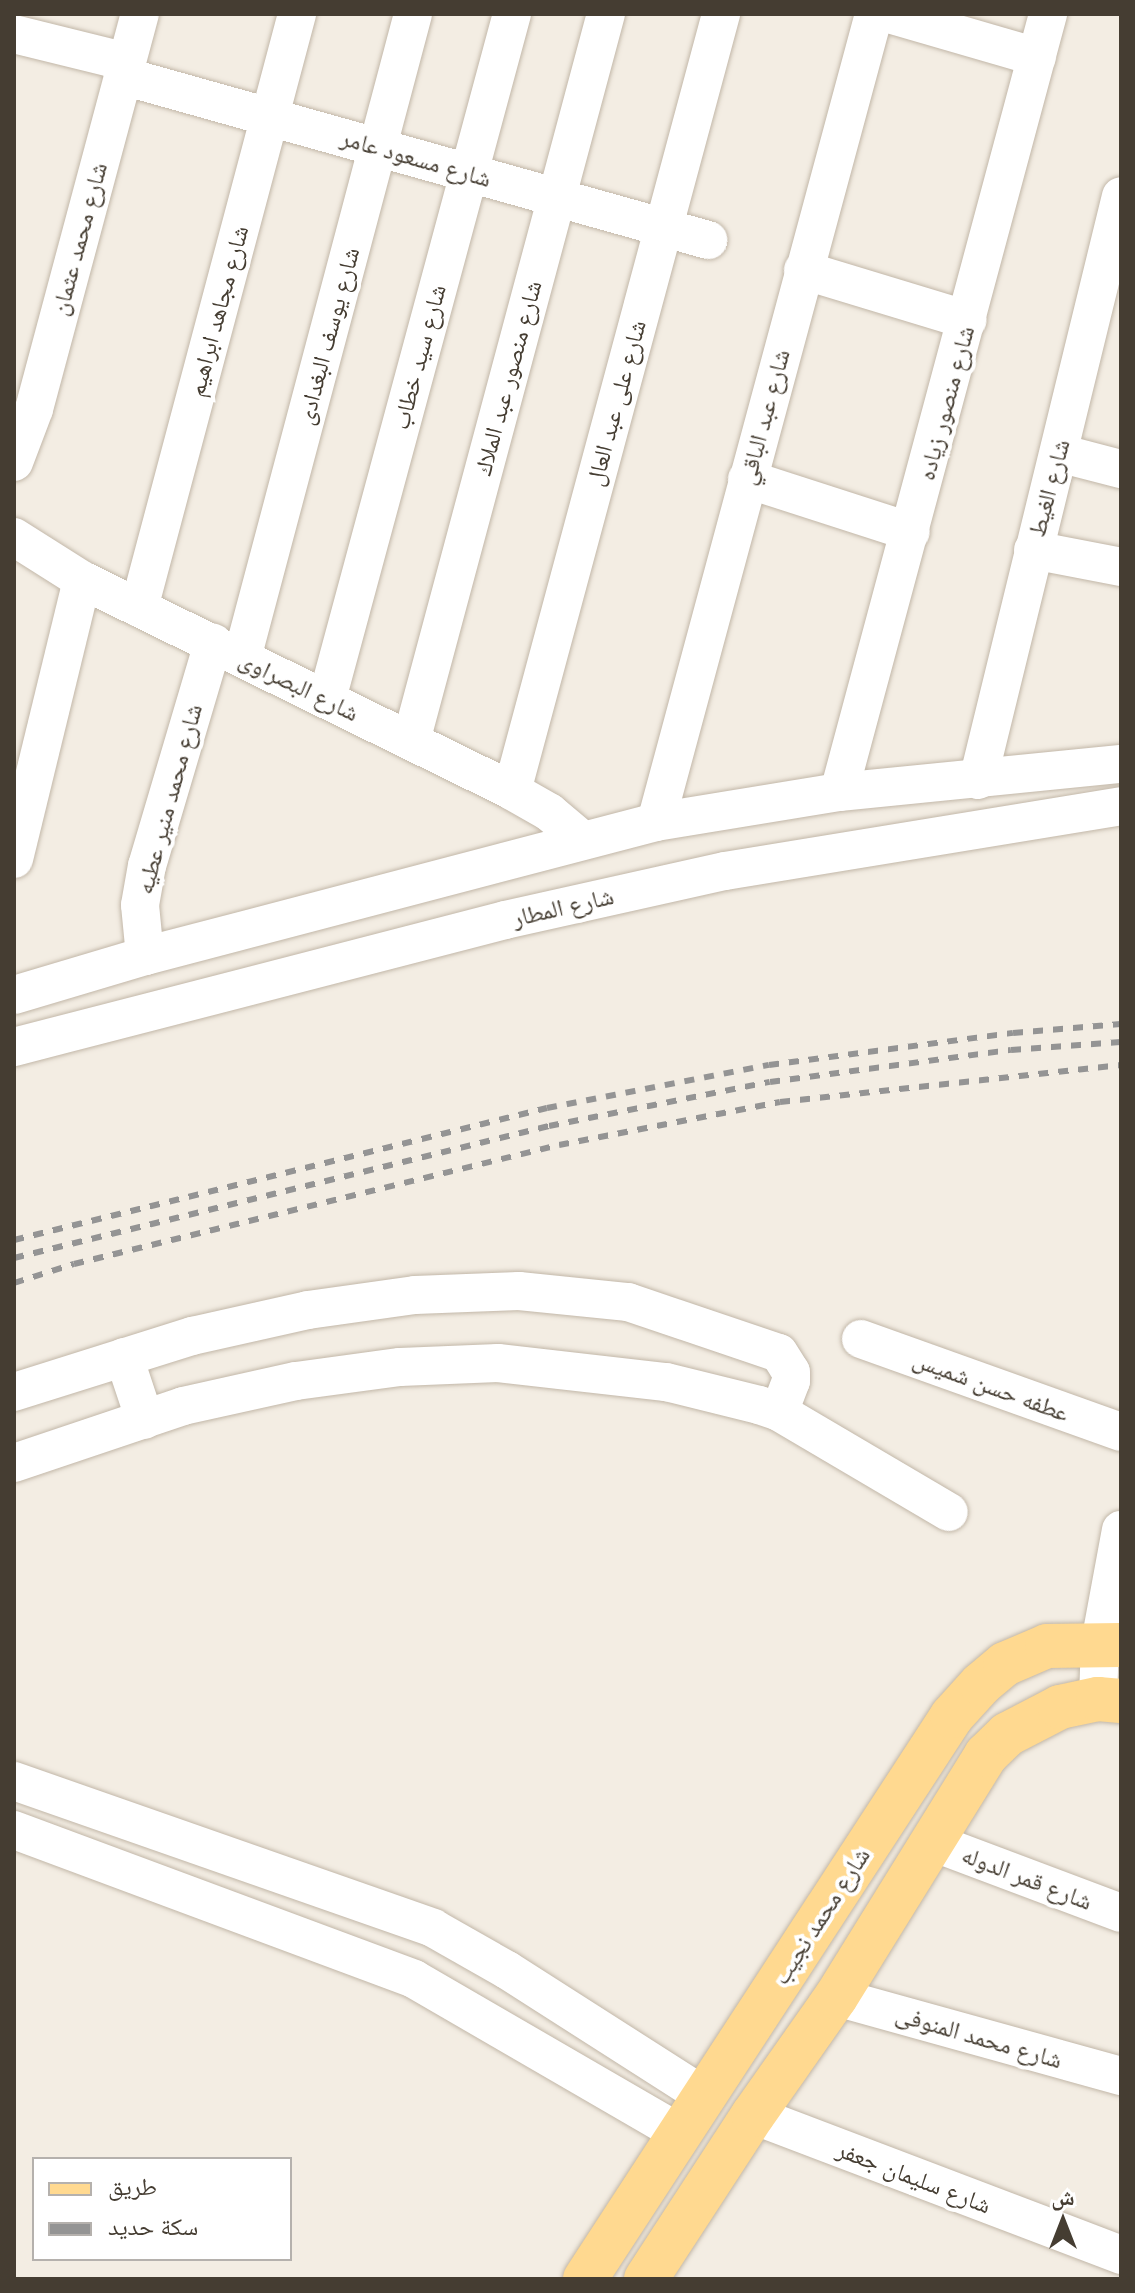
<!DOCTYPE html>
<meta charset="utf-8">
<style>
body{margin:0}
#map{position:relative;width:1135px;height:2293px;overflow:hidden;background:#f3ede3;font-family:Mulish,"Noto Naskh Arabic",sans-serif}
div>[style]{position:absolute}
.roads{filter:drop-shadow(0 0 2px #c2b7a8) drop-shadow(0 0 2px #c2b7a8)}
.minor>*{height:38px;margin:-19px;padding:0 19px;transform-origin:19px;border-radius:19px;background:#fff}
.major>*{height:44px;margin:-22px;padding:0 22px;transform-origin:22px;border-radius:22px;background:#ffd990}
.rail>*{height:6px;margin-top:-3px;transform-origin:0;background:repeating-linear-gradient(90deg,#949494 0 10px,transparent 0 20px)}
span{translate:-50% -50%;white-space:nowrap;text-align:center;line-height:1.15;-webkit-text-stroke:8px #fff;paint-order:stroke}
.street-label{font-size:24px;color:#453d32}
.frame{position:absolute;inset:0;border:16px solid #453d32;pointer-events:none}
.legend{position:absolute;left:32px;top:2157px;width:260px;height:104px;box-sizing:border-box;background:#fff;border:2px solid #b5b1ad;margin:0;padding:10px 14px;list-style:none;font-size:24px;color:#453d32}
.legend li{display:flex;align-items:center;gap:16px;height:40px}
.legend b{width:40px;border:2px solid #b5b1ad}
.north{position:absolute;left:1023px;top:2181px;width:80px;height:80px;-webkit-text-stroke:6px #fff;paint-order:stroke;rotate:0deg;font-size:22px;font-weight:700;line-height:32px;text-align:center;color:#453d32}
.north::after{content:'';display:block;margin:auto;width:28px;height:36px;background:#453d32;clip-path:polygon(50% 0,100% 100%,50% 72%,0 100%)}
</style>
<div id="map">
<div class="roads">
<div class="minor">
<div style="left:889px;top:14px;width:154px;rotate:16.2deg"></div>
<div style="left:14px;top:34px;width:116px;rotate:13.9deg"></div>
<div style="left:123px;top:76px;width:608px;rotate:15.66deg"></div>
<div style="left:803px;top:270px;width:172px;rotate:16.9deg"></div>
<div style="left:1059px;top:453px;width:64px;rotate:14.5deg"></div>
<div style="left:14px;top:462px;width:57px;rotate:-69.3deg"></div>
<div style="left:34px;top:409px;width:409px;rotate:-75deg"></div>
<div style="left:747px;top:479px;width:172px;rotate:17.9deg"></div>
<div style="left:14px;top:537px;width:80px;rotate:32.3deg"></div>
<div style="left:82px;top:580px;width:479px;rotate:26.1deg"></div>
<div style="left:512px;top:791px;width:43px;rotate:29.6deg"></div>
<div style="left:549px;top:812px;width:42px;rotate:40.2deg"></div>
<div style="left:1033px;top:550px;width:90px;rotate:10.9deg"></div>
<div style="left:139px;top:608px;width:615px;rotate:-75.1deg"></div>
<div style="left:242px;top:658px;width:666px;rotate:-75.13deg"></div>
<div style="left:327px;top:699px;width:710px;rotate:-74.89deg"></div>
<div style="left:411px;top:741px;width:753px;rotate:-74.99deg"></div>
<div style="left:978px;top:780px;width:601px;rotate:-76.24deg"></div>
<div style="left:512px;top:791px;width:805px;rotate:-74.94deg"></div>
<div style="left:839px;top:792px;width:806px;rotate:-74.96deg"></div>
<div style="left:656px;top:822px;width:837px;rotate:-74.9deg"></div>
<div style="left:14px;top:859px;width:287px;rotate:-76.3deg"></div>
<div style="left:145px;top:956px;width:51px;rotate:-95.6deg"></div>
<div style="left:140px;top:905px;width:40px;rotate:-80deg"></div>
<div style="left:147px;top:866px;width:233px;rotate:-73.5deg"></div>
<div style="left:14px;top:995px;width:137px;rotate:-16.6deg"></div>
<div style="left:145px;top:956px;width:528px;rotate:-14.69deg"></div>
<div style="left:656px;top:822px;width:185px;rotate:-9.3deg"></div>
<div style="left:839px;top:792px;width:283px;rotate:-5.7deg"></div>
<div style="left:14px;top:1047px;width:507px;rotate:-14.5deg"></div>
<div style="left:505px;top:920px;width:225px;rotate:-12.6deg"></div>
<div style="left:725px;top:871px;width:401px;rotate:-9.3deg"></div>
<div style="left:861px;top:1339px;width:276px;rotate:19.7deg"></div>
<div style="left:124px;top:1357px;width:66px;rotate:71.6deg"></div>
<div style="left:14px;top:1392px;width:187px;rotate:-17.5deg"></div>
<div style="left:192px;top:1336px;width:119px;rotate:-12.6deg"></div>
<div style="left:308px;top:1310px;width:108px;rotate:-8deg"></div>
<div style="left:415px;top:1295px;width:104px;rotate:-2.2deg"></div>
<div style="left:519px;top:1291px;width:110px;rotate:5.8deg"></div>
<div style="left:628px;top:1302px;width:159px;rotate:18.7deg"></div>
<div style="left:779px;top:1353px;width:22px;rotate:58deg"></div>
<div style="left:791px;top:1372px;width:9px;rotate:90deg"></div>
<div style="left:791px;top:1381px;width:33px;rotate:111deg"></div>
<div style="left:14px;top:1463px;width:178px;rotate:-18.6deg"></div>
<div style="left:183px;top:1406px;width:116px;rotate:-12.5deg"></div>
<div style="left:296px;top:1381px;width:105px;rotate:-7.7deg"></div>
<div style="left:400px;top:1367px;width:98px;rotate:-2.3deg"></div>
<div style="left:498px;top:1363px;width:169px;rotate:6.5deg"></div>
<div style="left:666px;top:1382px;width:96px;rotate:13.9deg"></div>
<div style="left:759px;top:1405px;width:21px;rotate:19deg"></div>
<div style="left:779px;top:1412px;width:197px;rotate:30.5deg"></div>
<div style="left:1098px;top:1699px;width:56px;rotate:-88deg"></div>
<div style="left:1100px;top:1643px;width:115px;rotate:-79.5deg"></div>
<div style="left:14px;top:1781px;width:444px;rotate:19.3deg"></div>
<div style="left:433px;top:1928px;width:85px;rotate:29.6deg"></div>
<div style="left:507px;top:1970px;width:234px;rotate:32.6deg"></div>
<div style="left:14px;top:1830px;width:427px;rotate:20.4deg"></div>
<div style="left:414px;top:1979px;width:307px;rotate:30.1deg"></div>
<div style="left:932px;top:1842px;width:202px;rotate:20.6deg"></div>
<div style="left:836px;top:1997px;width:296px;rotate:15.5deg"></div>
<div style="left:753px;top:2115px;width:394px;rotate:20.8deg"></div>
</div>
<div class="major">
<div style="left:585px;top:2279px;width:672px;rotate:-56.9deg"></div>
<div style="left:952px;top:1716px;width:43px;rotate:-47.8deg"></div>
<div style="left:981px;top:1684px;width:31px;rotate:-40deg"></div>
<div style="left:1005px;top:1664px;width:46px;rotate:-23.2deg"></div>
<div style="left:1047px;top:1646px;width:74px;rotate:-0.8deg"></div>
<div style="left:646px;top:2279px;width:196px;rotate:-56.9deg"></div>
<div style="left:753px;top:2115px;width:144px;rotate:-54.9deg"></div>
<div style="left:836px;top:1997px;width:285px;rotate:-58.2deg"></div>
<div style="left:986px;top:1755px;width:30px;rotate:-44deg"></div>
<div style="left:1008px;top:1734px;width:59px;rotate:-27.4deg"></div>
<div style="left:1060px;top:1707px;width:39px;rotate:-12deg"></div>
<div style="left:1098px;top:1699px;width:23px;rotate:5deg"></div>
</div>
</div>
<div class="rail">
<div style="left:14px;top:1240px;width:549px;rotate:-13.91deg"></div>
<div style="left:547px;top:1108px;width:226px;rotate:-11deg"></div>
<div style="left:769px;top:1065px;width:246px;rotate:-7.5deg"></div>
<div style="left:1013px;top:1033px;width:108px;rotate:-4.8deg"></div>
<div style="left:14px;top:1258px;width:551px;rotate:-13.86deg"></div>
<div style="left:549px;top:1126px;width:225px;rotate:-11.3deg"></div>
<div style="left:770px;top:1082px;width:243px;rotate:-7.6deg"></div>
<div style="left:1011px;top:1050px;width:110px;rotate:-4.2deg"></div>
<div style="left:14px;top:1283px;width:63px;rotate:-17.6deg"></div>
<div style="left:74px;top:1264px;width:499px;rotate:-13.8deg"></div>
<div style="left:559px;top:1145px;width:225px;rotate:-11deg"></div>
<div style="left:780px;top:1102px;width:343px;rotate:-6.2deg"></div>
</div>
<div class="street-label">
<span style="left:416px;top:158px;rotate:16deg">شارع مسعود عامر</span>
<span style="left:79px;top:239px;rotate:-75deg">شارع محمد عثمان</span>
<span style="left:218px;top:311px;rotate:-75deg">شارع مجاهد ابراهيم</span>
<span style="left:328px;top:336px;rotate:-75deg">شارع يوسف البغدادى</span>
<span style="left:419px;top:357px;rotate:-75deg">شارع سيد خطاب</span>
<span style="left:508px;top:378px;rotate:-75deg">شارع منصور عبد الملاك</span>
<span style="left:616px;top:403px;rotate:-75deg">شارع على عبد العال</span>
<span style="left:946px;top:403px;rotate:-75deg">شارع منصور زياده</span>
<span style="left:764px;top:417px;rotate:-75deg">شارع عبد الباقي</span>
<span style="left:1049px;top:488px;rotate:-75deg">شارع الغيط</span>
<span style="left:299px;top:686px;rotate:26deg">شارع البصراوى</span>
<span style="left:169px;top:799px;rotate:-75deg">شارع محمد منير عطيه</span>
<span style="left:563px;top:907px;rotate:-13deg">شارع المطار</span>
<span style="left:991px;top:1386px;rotate:20deg">عطفه حسن شميس</span>
<span style="left:1027px;top:1878px;rotate:21deg">شارع قمر الدوله</span>
<span style="left:821px;top:1916px;rotate:-57deg">شارع محمد نجيب</span>
<span style="left:979px;top:2037px;rotate:16deg">شارع محمد المنوفى</span>
<span style="left:914px;top:2177px;rotate:21deg">شارع سليمان جعفر</span>
</div>
<div class="frame"></div>
<ul class="legend">
<li><b style="height:10px;background:#ffd990"></b>طريق</li>
<li><b style="height:10px;background:#949494"></b>سكة حديد</li>
</ul>
<div class="north">ش</div>
</div>
